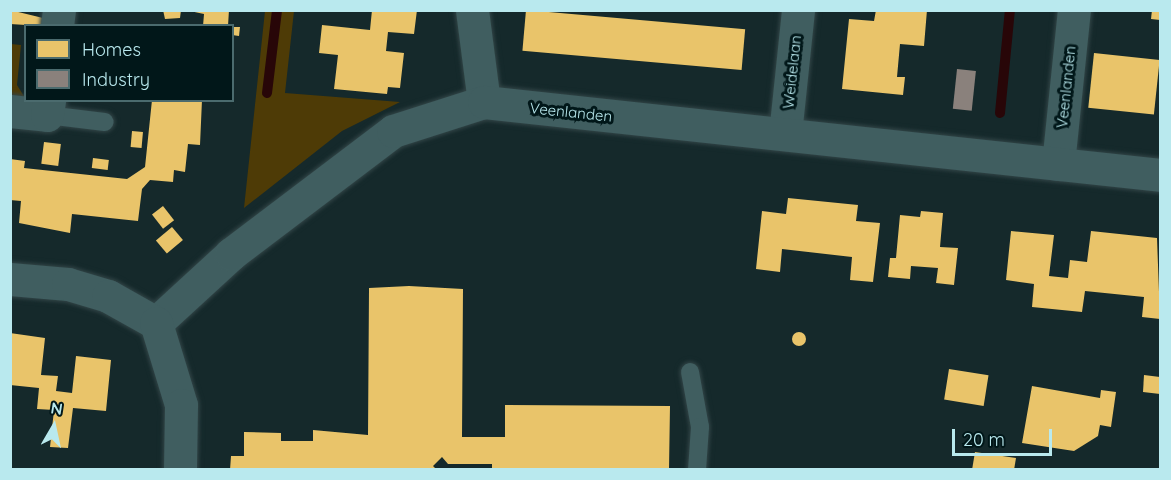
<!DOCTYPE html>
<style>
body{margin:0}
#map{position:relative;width:1171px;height:480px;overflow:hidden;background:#15292b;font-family:Quicksand,sans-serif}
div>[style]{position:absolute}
.green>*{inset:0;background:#4e3b06}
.homes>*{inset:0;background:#e9c46a;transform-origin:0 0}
.round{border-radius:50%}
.industry>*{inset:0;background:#8a817c;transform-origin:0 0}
.stream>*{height:10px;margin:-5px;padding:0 5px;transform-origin:5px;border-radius:5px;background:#280608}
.roads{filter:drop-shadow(0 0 2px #324547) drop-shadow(0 0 2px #324547)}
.service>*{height:18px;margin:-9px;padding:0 9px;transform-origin:9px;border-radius:9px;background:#405e60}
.minor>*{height:33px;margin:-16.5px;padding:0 16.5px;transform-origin:16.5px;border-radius:16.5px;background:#405e60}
.tertiary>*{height:33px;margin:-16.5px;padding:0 16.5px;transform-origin:16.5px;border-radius:16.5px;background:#405e60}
span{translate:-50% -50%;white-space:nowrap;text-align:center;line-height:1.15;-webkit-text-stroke:6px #011719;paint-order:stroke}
.street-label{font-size:15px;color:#b9e9ee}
.frame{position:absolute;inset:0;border:12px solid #b9e9ee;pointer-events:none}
.legend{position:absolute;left:24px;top:24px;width:210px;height:78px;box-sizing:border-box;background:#011719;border:2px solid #4b6b6e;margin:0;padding:8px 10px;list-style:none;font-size:18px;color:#b9e9ee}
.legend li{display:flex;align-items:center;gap:12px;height:30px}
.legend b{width:30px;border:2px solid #4b6b6e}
.north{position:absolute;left:24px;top:396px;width:60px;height:60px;-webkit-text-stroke:4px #011719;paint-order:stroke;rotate:9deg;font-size:16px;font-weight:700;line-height:24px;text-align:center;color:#b9e9ee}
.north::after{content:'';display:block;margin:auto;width:21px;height:27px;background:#b9e9ee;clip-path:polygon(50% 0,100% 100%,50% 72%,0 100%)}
.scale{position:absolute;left:952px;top:429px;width:100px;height:27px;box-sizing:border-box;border:3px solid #b9e9ee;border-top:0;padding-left:8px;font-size:18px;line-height:21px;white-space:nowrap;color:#b9e9ee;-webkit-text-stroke:4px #011719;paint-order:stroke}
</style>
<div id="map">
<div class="green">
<div style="clip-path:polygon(265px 11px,294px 11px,285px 93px,400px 102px,342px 131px,244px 208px)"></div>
<div style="clip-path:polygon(11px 44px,21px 45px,17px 85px,25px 98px,11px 96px)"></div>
</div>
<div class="homes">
<div style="clip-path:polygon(10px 10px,43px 18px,42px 26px,10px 24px)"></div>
<div style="clip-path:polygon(163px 10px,181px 10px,180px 18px,165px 19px)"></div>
<div style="clip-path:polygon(185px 10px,229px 10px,228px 26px,203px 26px,204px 14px)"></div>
<div style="clip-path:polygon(372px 10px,417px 10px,414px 34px,388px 32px,386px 51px,404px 53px,400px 88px,388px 87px,387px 94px,334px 89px,338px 55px,319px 53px,322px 25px,370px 30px)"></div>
<div style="left:526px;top:10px;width:220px;height:41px;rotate:5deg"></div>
<div style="clip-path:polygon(876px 10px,927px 10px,924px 46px,900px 44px,897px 77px,905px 77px,903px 95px,842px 89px,849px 19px,874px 21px)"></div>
<div style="clip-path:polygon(1152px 10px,1160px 10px,1160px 20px,1151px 19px)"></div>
<div style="clip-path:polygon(232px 27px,240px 27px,239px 36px,232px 35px)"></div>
<div style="left:1094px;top:53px;width:66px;height:55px;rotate:6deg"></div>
<div style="clip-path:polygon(152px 100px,202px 100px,200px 145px,188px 144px,185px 172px,174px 170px,173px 182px,150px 180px,142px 189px,138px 221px,72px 214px,70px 233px,19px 223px,21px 201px,10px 200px,10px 159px,25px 161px,24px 168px,127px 179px,145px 167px)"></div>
<div style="left:132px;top:131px;width:11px;height:16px;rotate:5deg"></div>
<div style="left:44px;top:142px;width:17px;height:22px;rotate:7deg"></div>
<div style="left:93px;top:158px;width:16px;height:10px;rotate:7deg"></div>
<div style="clip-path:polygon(788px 198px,858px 205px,856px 221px,880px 223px,873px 282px,850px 280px,852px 257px,782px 249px,780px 272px,756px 269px,762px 211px,786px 214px)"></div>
<div style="left:163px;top:206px;width:18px;height:14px;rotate:52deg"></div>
<div style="clip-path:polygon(921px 211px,943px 213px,940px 247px,958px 248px,954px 285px,936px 283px,938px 268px,911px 266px,910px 279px,888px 277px,890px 258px,896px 258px,900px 215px,920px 217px)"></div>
<div style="left:172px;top:227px;width:17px;height:21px;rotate:50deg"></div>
<div style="clip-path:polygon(1011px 231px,1054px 235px,1049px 276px,1068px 278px,1070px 260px,1087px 262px,1091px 231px,1157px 238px,1160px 319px,1142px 317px,1144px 297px,1085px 291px,1082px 312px,1032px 307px,1034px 284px,1006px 280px)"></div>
<div style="clip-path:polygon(409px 286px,463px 289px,462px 437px,505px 437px,505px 405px,670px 406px,669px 470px,492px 470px,492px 464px,448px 464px,442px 457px,433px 466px,437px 470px,230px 470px,231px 456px,244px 456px,244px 432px,281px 433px,281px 441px,313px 441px,313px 430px,368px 435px,369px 288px)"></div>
<div class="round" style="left:792px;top:332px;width:14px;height:14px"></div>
<div style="clip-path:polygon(10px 333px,45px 338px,41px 375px,58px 376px,56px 391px,72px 393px,76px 356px,111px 360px,106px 411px,73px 408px,68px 448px,50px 447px,54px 410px,37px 409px,39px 388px,10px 385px)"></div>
<div style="left:949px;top:369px;width:40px;height:31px;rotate:9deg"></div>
<div style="clip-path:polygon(1144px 375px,1160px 377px,1160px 394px,1143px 392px)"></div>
<div style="clip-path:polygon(1032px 386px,1100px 398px,1101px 390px,1116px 392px,1111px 427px,1100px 425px,1098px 436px,1074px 451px,1022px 443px)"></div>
<div style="clip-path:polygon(975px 452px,1016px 458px,1014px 470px,972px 470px)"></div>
</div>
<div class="industry">
<div style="left:957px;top:69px;width:19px;height:40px;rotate:6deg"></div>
</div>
<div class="stream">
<div style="left:267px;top:93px;width:84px;rotate:-83.1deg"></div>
<div style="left:1000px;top:113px;width:103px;rotate:-84.5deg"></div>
</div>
<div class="roads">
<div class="service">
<div style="left:47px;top:115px;width:58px;rotate:6.9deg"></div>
<div style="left:690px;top:372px;width:56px;rotate:79.7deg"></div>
<div style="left:700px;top:427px;width:43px;rotate:94deg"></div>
</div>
<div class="minor">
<div style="left:472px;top:10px;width:93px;rotate:82.6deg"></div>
<div style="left:57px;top:26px;width:16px;rotate:-83deg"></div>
<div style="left:10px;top:111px;width:37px;rotate:6deg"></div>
<div style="left:47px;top:115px;width:15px;rotate:-82deg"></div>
<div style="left:785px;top:134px;width:125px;rotate:-84deg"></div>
<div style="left:1058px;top:164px;width:155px;rotate:-84.1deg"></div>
<div style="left:156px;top:323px;width:102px;rotate:-42.6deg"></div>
<div style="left:231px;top:254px;width:203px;rotate:-37.2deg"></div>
<div style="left:393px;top:131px;width:96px;rotate:-17.7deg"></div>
<div style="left:484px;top:102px;width:680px;rotate:6.16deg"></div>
</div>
<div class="tertiary">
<div style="left:10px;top:279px;width:58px;rotate:4.9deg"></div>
<div style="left:68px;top:284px;width:42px;rotate:16.7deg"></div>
<div style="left:108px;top:296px;width:55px;rotate:29.4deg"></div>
<div style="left:156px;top:323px;width:86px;rotate:73deg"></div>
<div style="left:181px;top:405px;width:65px;rotate:90.9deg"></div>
</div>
</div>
<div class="street-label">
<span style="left:792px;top:72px;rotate:-84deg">Weidelaan</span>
<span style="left:1066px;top:87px;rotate:-84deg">Veenlanden</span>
<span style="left:571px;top:112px;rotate:6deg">Veenlanden</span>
</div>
<div class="frame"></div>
<ul class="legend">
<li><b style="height:16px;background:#e9c46a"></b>Homes</li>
<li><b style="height:16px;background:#8a817c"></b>Industry</li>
</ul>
<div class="north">N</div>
<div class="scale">20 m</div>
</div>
